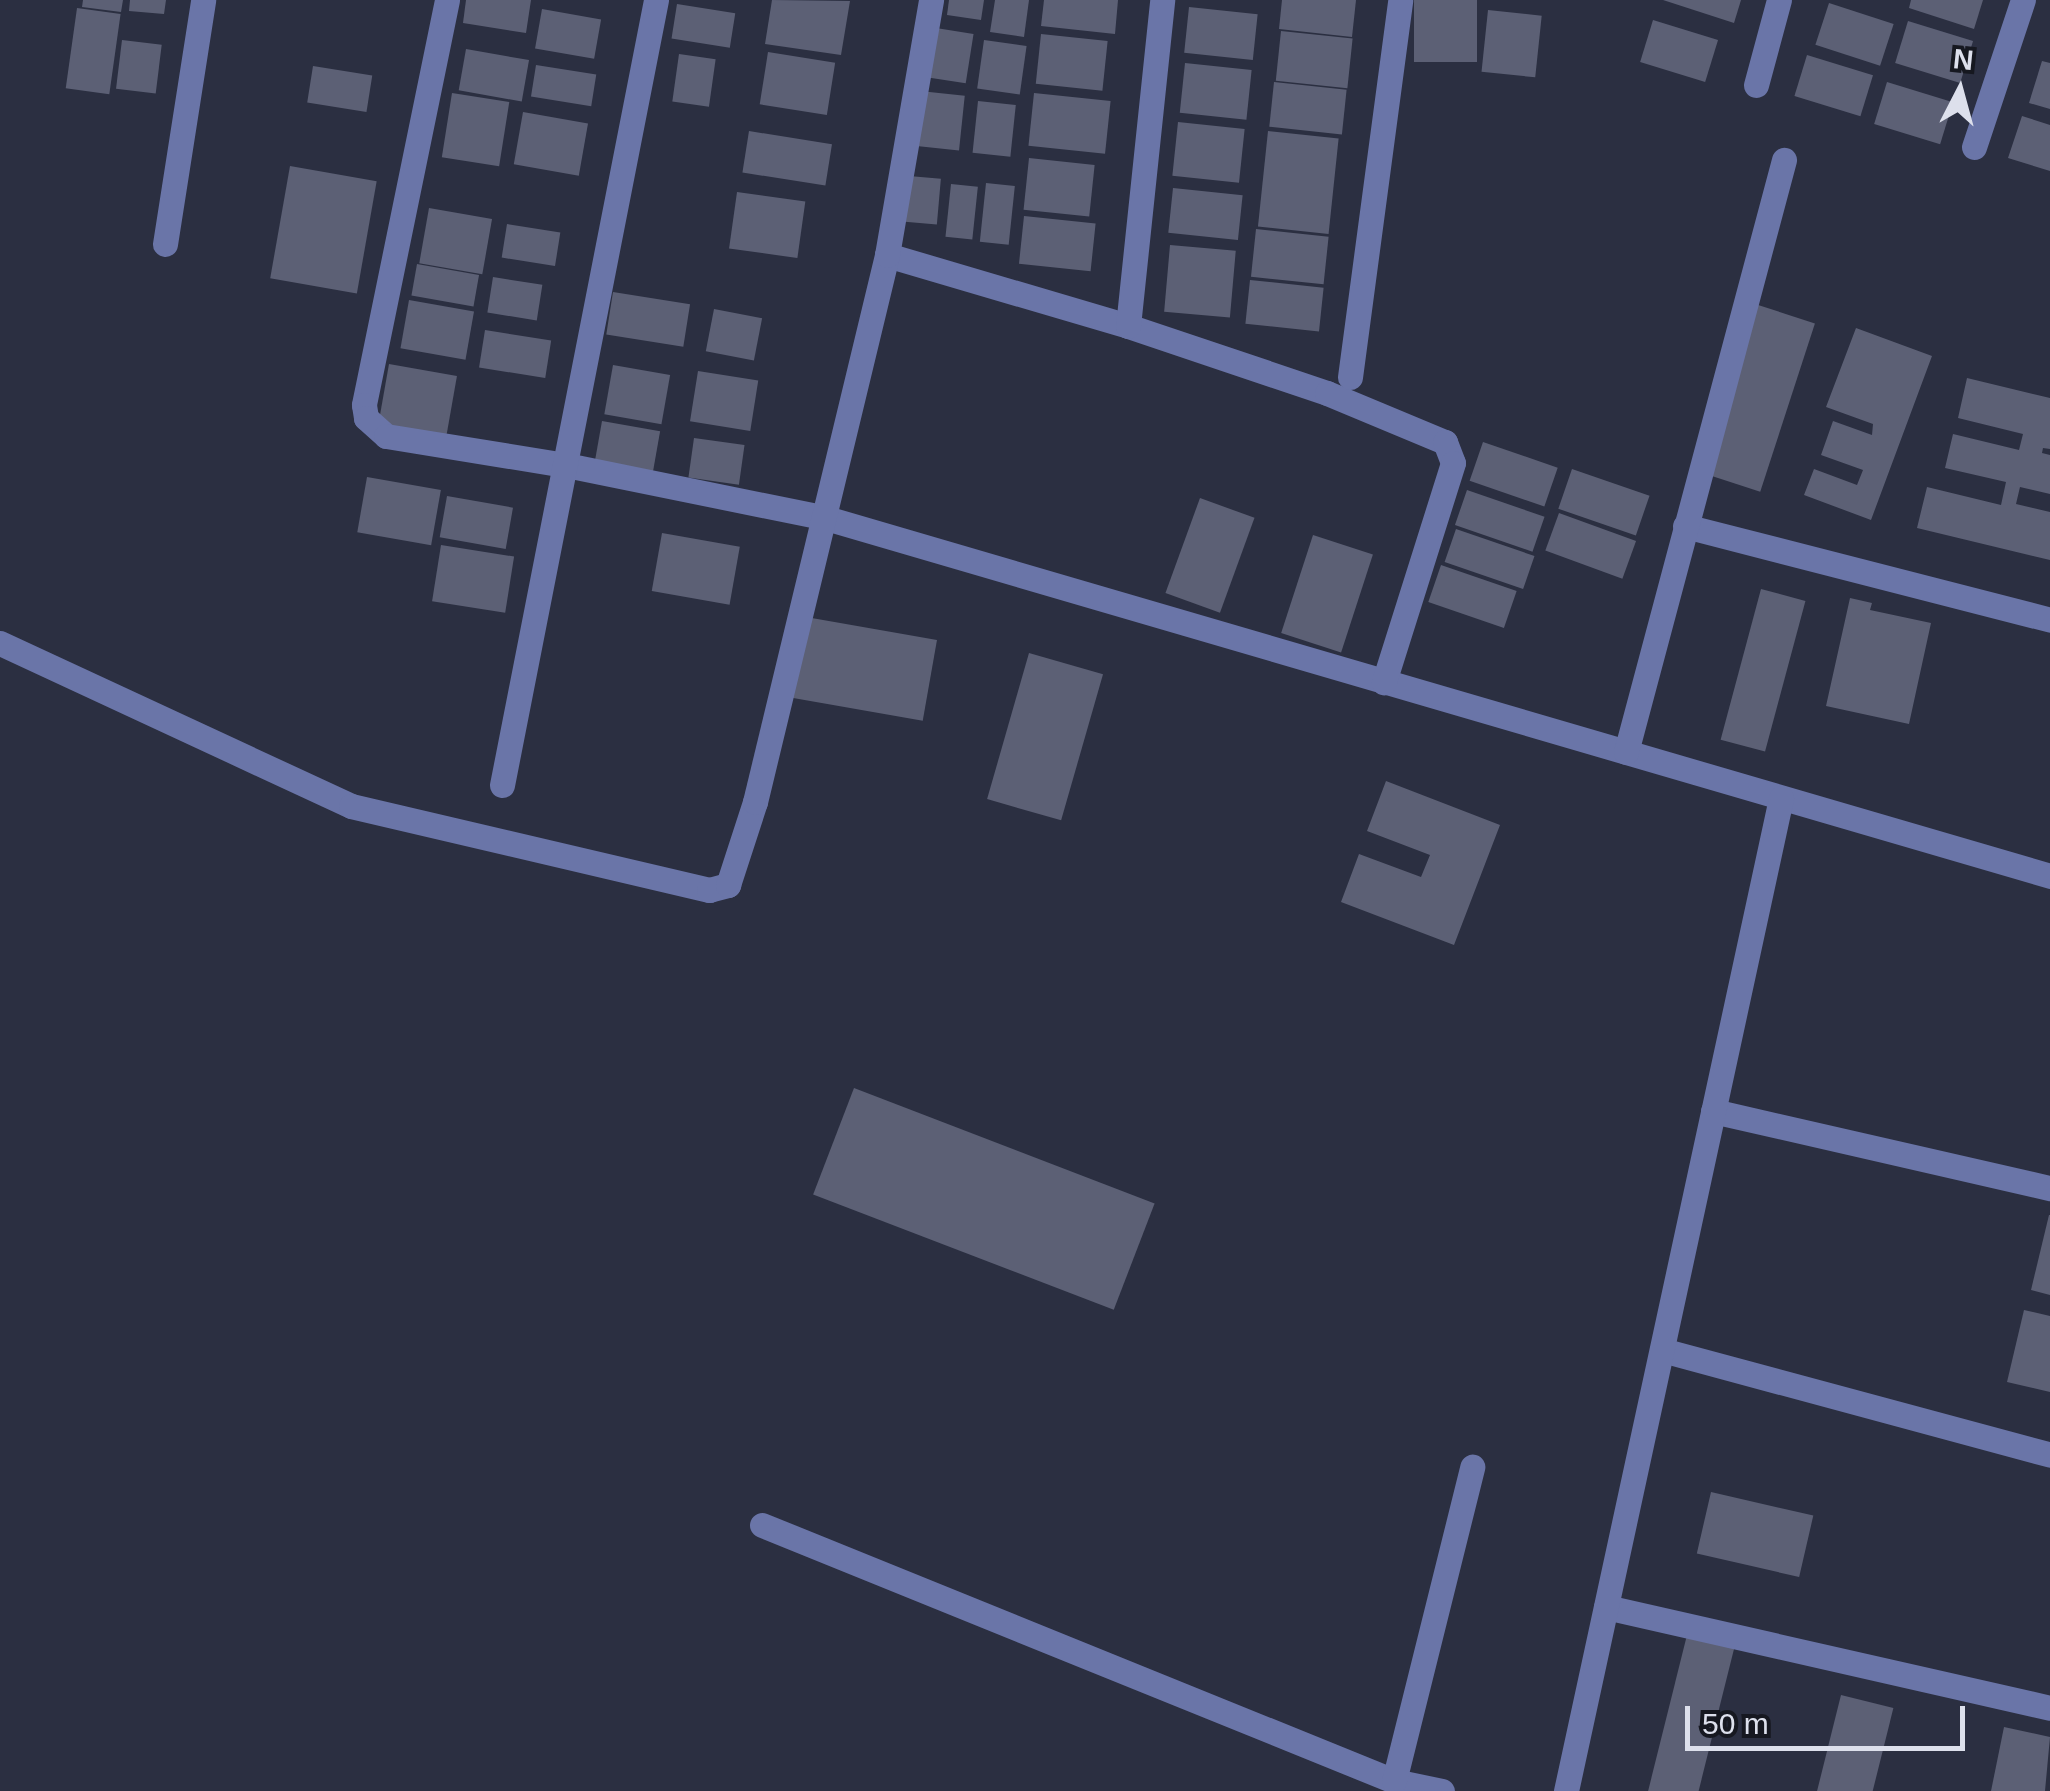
<!DOCTYPE html>
<style>
body{margin:0}
#map{position:relative;width:2050px;height:1791px;overflow:hidden;background:#2b2f41;font-family:Helvetica,sans-serif}
div>[style]{position:absolute}
.building>*{inset:0;background:#5c6075;transform-origin:0 0}
.minor>*{height:25px;margin:-12.5px;padding:0 12.5px;transform-origin:12.5px;border-radius:12.5px;background:#6a75a8}
span{translate:-50% -50%;white-space:nowrap;text-align:center;line-height:1.15;-webkit-text-stroke:10px #161820;paint-order:stroke}
.north{position:absolute;left:1910px;top:40px;width:100px;height:100px;-webkit-text-stroke:8px #161820;paint-order:stroke;rotate:6deg;font-size:28px;font-weight:700;line-height:40px;text-align:center;color:#dde0ec}
.north::after{content:'';display:block;margin:auto;width:35px;height:45px;background:#dde0ec;clip-path:polygon(50% 0,100% 100%,50% 72%,0 100%)}
.scale{position:absolute;left:1685px;top:1706px;width:280px;height:45px;box-sizing:border-box;border:5px solid #dde0ec;border-top:0;padding-left:12px;font-size:30px;line-height:35px;white-space:nowrap;color:#dde0ec;-webkit-text-stroke:8px #161820;paint-order:stroke}
</style>
<div id="map">
<div class="building">
<div style="clip-path:polygon(83px 0,123px 0,121px 12px,82px 7px)"></div>
<div style="clip-path:polygon(130px 0,166px 0,164px 14px,129px 11px)"></div>
<div style="clip-path:polygon(466px 0,531px 0,526px 33px,463px 23px)"></div>
<div style="clip-path:polygon(772px 0,850px 1px,841px 55px,765px 44px)"></div>
<div style="clip-path:polygon(949px 0,984px 0,981px 20px,947px 15px)"></div>
<div style="clip-path:polygon(995px 0,1029px 0,1024px 37px,990px 32px)"></div>
<div style="clip-path:polygon(1044px 0,1118px 0,1115px 34px,1041px 26px)"></div>
<div style="clip-path:polygon(1282px 0,1356px 0,1352px 37px,1279px 29px)"></div>
<div style="left:1414px;top:0;width:63px;height:62px"></div>
<div style="clip-path:polygon(1663px 0,1741px 0,1734px 23px)"></div>
<div style="clip-path:polygon(1911px 0,1983px 0,1974px 29px,1909px 8px)"></div>
<div style="left:1829px;top:3px;width:68px;height:44px;rotate:18deg"></div>
<div style="left:677px;top:4px;width:59px;height:35px;rotate:9deg"></div>
<div style="left:1189px;top:7px;width:69px;height:46px;rotate:6deg"></div>
<div style="left:77px;top:8px;width:44px;height:81px;rotate:8deg"></div>
<div style="left:542px;top:9px;width:60px;height:40px;rotate:10deg"></div>
<div style="left:1488px;top:10px;width:54px;height:62px;rotate:6deg"></div>
<div style="left:1653px;top:20px;width:68px;height:44px;rotate:17deg"></div>
<div style="left:1908px;top:21px;width:68px;height:44px;rotate:17deg"></div>
<div style="left:936px;top:28px;width:38px;height:50px;rotate:9deg"></div>
<div style="left:1281px;top:31px;width:72px;height:50px;rotate:6deg"></div>
<div style="left:1041px;top:34px;width:67px;height:50px;rotate:6deg"></div>
<div style="left:122px;top:40px;width:40px;height:49px;rotate:7deg"></div>
<div style="left:984px;top:40px;width:43px;height:49px;rotate:8deg"></div>
<div style="left:466px;top:49px;width:64px;height:42px;rotate:10deg"></div>
<div style="left:768px;top:52px;width:68px;height:53px;rotate:9deg"></div>
<div style="left:679px;top:54px;width:37px;height:48px;rotate:8deg"></div>
<div style="left:1807px;top:55px;width:69px;height:43px;rotate:17deg"></div>
<div style="clip-path:polygon(2042px 61px,2050px 63px,2050px 109px,2029px 103px)"></div>
<div style="left:1185px;top:63px;width:67px;height:50px;rotate:6deg"></div>
<div style="left:536px;top:65px;width:61px;height:32px;rotate:9deg"></div>
<div style="left:313px;top:66px;width:60px;height:37px;rotate:9deg"></div>
<div style="left:1274px;top:82px;width:73px;height:45px;rotate:6deg"></div>
<div style="left:1887px;top:82px;width:69px;height:44px;rotate:17deg"></div>
<div style="left:920px;top:91px;width:45px;height:55px;rotate:6deg"></div>
<div style="left:452px;top:93px;width:58px;height:65px;rotate:9deg"></div>
<div style="left:1034px;top:93px;width:77px;height:53px;rotate:6deg"></div>
<div style="left:978px;top:101px;width:38px;height:52px;rotate:6deg"></div>
<div style="left:523px;top:112px;width:66px;height:53px;rotate:10deg"></div>
<div style="clip-path:polygon(2022px 116px,2050px 125px,2050px 171px,2008px 158px)"></div>
<div style="left:1178px;top:122px;width:67px;height:54px;rotate:6deg"></div>
<div style="left:749px;top:131px;width:84px;height:42px;rotate:9deg"></div>
<div style="left:1268px;top:131px;width:71px;height:96px;rotate:6deg"></div>
<div style="left:1029px;top:158px;width:66px;height:52px;rotate:6deg"></div>
<div style="left:290px;top:166px;width:88px;height:114px;rotate:10deg"></div>
<div style="left:909px;top:176px;width:32px;height:46px;rotate:5deg"></div>
<div style="left:986px;top:183px;width:29px;height:59px;rotate:6deg"></div>
<div style="left:951px;top:184px;width:27px;height:53px;rotate:6deg"></div>
<div style="left:1173px;top:188px;width:70px;height:45px;rotate:6deg"></div>
<div style="left:737px;top:192px;width:69px;height:57px;rotate:8deg"></div>
<div style="left:429px;top:208px;width:64px;height:56px;rotate:10deg"></div>
<div style="left:1024px;top:216px;width:72px;height:48px;rotate:6deg"></div>
<div style="left:507px;top:224px;width:54px;height:34px;rotate:9deg"></div>
<div style="left:1256px;top:229px;width:73px;height:48px;rotate:6deg"></div>
<div style="left:1170px;top:245px;width:66px;height:67px;rotate:5deg"></div>
<div style="left:417px;top:264px;width:63px;height:32px;rotate:10deg"></div>
<div style="left:493px;top:277px;width:50px;height:36px;rotate:9deg"></div>
<div style="left:1250px;top:280px;width:74px;height:44px;rotate:6deg"></div>
<div style="left:613px;top:292px;width:78px;height:43px;rotate:9deg"></div>
<div style="left:409px;top:300px;width:66px;height:49px;rotate:10deg"></div>
<div style="left:1755px;top:304px;width:63px;height:177px;rotate:18deg"></div>
<div style="left:714px;top:309px;width:49px;height:43px;rotate:11deg"></div>
<div style="clip-path:polygon(1856px 328px,1932px 356px,1871px 520px,1804px 495px,1814px 469px,1857px 485px,1863px 470px,1821px 455px,1833px 421px,1872px 435px,1873px 424px,1826px 407px)"></div>
<div style="left:485px;top:330px;width:67px;height:38px;rotate:9deg"></div>
<div style="left:389px;top:364px;width:69px;height:63px;rotate:10deg"></div>
<div style="left:613px;top:365px;width:58px;height:50px;rotate:10deg"></div>
<div style="left:698px;top:371px;width:61px;height:51px;rotate:9deg"></div>
<div style="clip-path:polygon(1967px 378px,2050px 398px,2050px 449px,2043px 448px,2042px 453px,2050px 455px,2050px 494px,2020px 487px,2016px 504px,2050px 512px,2050px 560px,1917px 528px,1927px 487px,2001px 505px,2006px 482px,1945px 468px,1953px 434px,2019px 450px,2023px 434px,1958px 418px)"></div>
<div style="left:602px;top:421px;width:59px;height:45px;rotate:10deg"></div>
<div style="left:694px;top:438px;width:51px;height:40px;rotate:8deg"></div>
<div style="left:1483px;top:442px;width:79px;height:41px;rotate:19deg"></div>
<div style="left:1572px;top:469px;width:82px;height:42px;rotate:19deg"></div>
<div style="left:367px;top:477px;width:75px;height:56px;rotate:10deg"></div>
<div style="left:1467px;top:490px;width:82px;height:37px;rotate:19deg"></div>
<div style="left:447px;top:496px;width:67px;height:42px;rotate:10deg"></div>
<div style="left:1200px;top:498px;width:58px;height:101px;rotate:20deg"></div>
<div style="left:1559px;top:513px;width:82px;height:40px;rotate:20deg"></div>
<div style="left:1456px;top:529px;width:83px;height:35px;rotate:19deg"></div>
<div style="left:662px;top:533px;width:79px;height:59px;rotate:10deg"></div>
<div style="left:1313px;top:535px;width:63px;height:103px;rotate:18deg"></div>
<div style="left:441px;top:545px;width:74px;height:57px;rotate:9deg"></div>
<div style="left:1441px;top:565px;width:80px;height:39px;rotate:19deg"></div>
<div style="left:1761px;top:589px;width:46px;height:156px;rotate:15deg"></div>
<div style="clip-path:polygon(1850px 598px,1872px 603px,1870px 610px,1931px 623px,1909px 724px,1826px 706px)"></div>
<div style="left:806px;top:617px;width:133px;height:82px;rotate:10deg"></div>
<div style="left:1029px;top:653px;width:77px;height:152px;rotate:16deg"></div>
<div style="clip-path:polygon(1386px 781px,1500px 825px,1454px 945px,1341px 902px,1359px 854px,1421px 877px,1430px 855px,1367px 831px)"></div>
<div style="left:854px;top:1088px;width:322px;height:114px;rotate:21deg"></div>
<div style="clip-path:polygon(2049px 1215px,2050px 1215px,2050px 1295px,2031px 1290px)"></div>
<div style="clip-path:polygon(2024px 1310px,2050px 1316px,2050px 1392px,2007px 1382px)"></div>
<div style="left:1711px;top:1492px;width:105px;height:63px;rotate:13deg"></div>
<div style="left:1687px;top:1635px;width:49px;height:161px;rotate:14deg"></div>
<div style="left:1841px;top:1695px;width:54px;height:99px;rotate:14deg"></div>
<div style="clip-path:polygon(2004px 1727px,2050px 1737px,2045px 1791px,1991px 1791px)"></div>
</div>
<div class="minor">
<div style="left:447px;top:0;width:413px;rotate:101.6deg"></div>
<div style="left:364px;top:405px;width:13px;rotate:81deg"></div>
<div style="left:366px;top:418px;width:27px;rotate:42deg"></div>
<div style="left:386px;top:436px;width:182px;rotate:9.2deg"></div>
<div style="left:566px;top:465px;width:265px;rotate:11.5deg"></div>
<div style="left:826px;top:518px;width:1275px;rotate:16.3deg"></div>
<div style="left:1756px;top:85px;width:88px;rotate:-74.9deg"></div>
<div style="left:1974px;top:147px;width:155px;rotate:-71.6deg"></div>
<div style="left:165px;top:244px;width:247px;rotate:-81.1deg"></div>
<div style="left:887px;top:255px;width:251px;rotate:16.4deg"></div>
<div style="left:1128px;top:326px;width:210px;rotate:18.6deg"></div>
<div style="left:1327px;top:393px;width:128px;rotate:22.6deg"></div>
<div style="left:1445px;top:442px;width:22px;rotate:69deg"></div>
<div style="left:1453px;top:463px;width:230px;rotate:107.5deg"></div>
<div style="left:1128px;top:326px;width:328px;rotate:-84deg"></div>
<div style="left:1350px;top:377px;width:380px;rotate:-82.4deg"></div>
<div style="left:1685px;top:526px;width:377px;rotate:14.4deg"></div>
<div style="left:0;top:643px;width:387px;rotate:24.9deg"></div>
<div style="left:351px;top:806px;width:368px;rotate:13.2deg"></div>
<div style="left:709px;top:890px;width:20px;rotate:-15deg"></div>
<div style="left:728px;top:885px;width:87px;rotate:-72deg"></div>
<div style="left:755px;top:802px;width:563px;rotate:-76.43deg"></div>
<div style="left:887px;top:255px;width:259px;rotate:-80.2deg"></div>
<div style="left:1626px;top:752px;width:613px;rotate:-75.06deg"></div>
<div style="left:502px;top:785px;width:800px;rotate:-78.9deg"></div>
<div style="left:1713px;top:1111px;width:346px;rotate:12.9deg"></div>
<div style="left:1662px;top:1350px;width:402px;rotate:15.1deg"></div>
<div style="left:762px;top:1525px;width:682px;rotate:22.05deg"></div>
<div style="left:1394px;top:1781px;width:49px;rotate:11.8deg"></div>
<div style="left:1606px;top:1607px;width:455px;rotate:12.8deg"></div>
<div style="left:1394px;top:1781px;width:324px;rotate:-76deg"></div>
<div style="left:1566px;top:1791px;width:1016px;rotate:-77.78deg"></div>
</div>
<div class="north">N</div>
<div class="scale">50 m</div>
</div>
